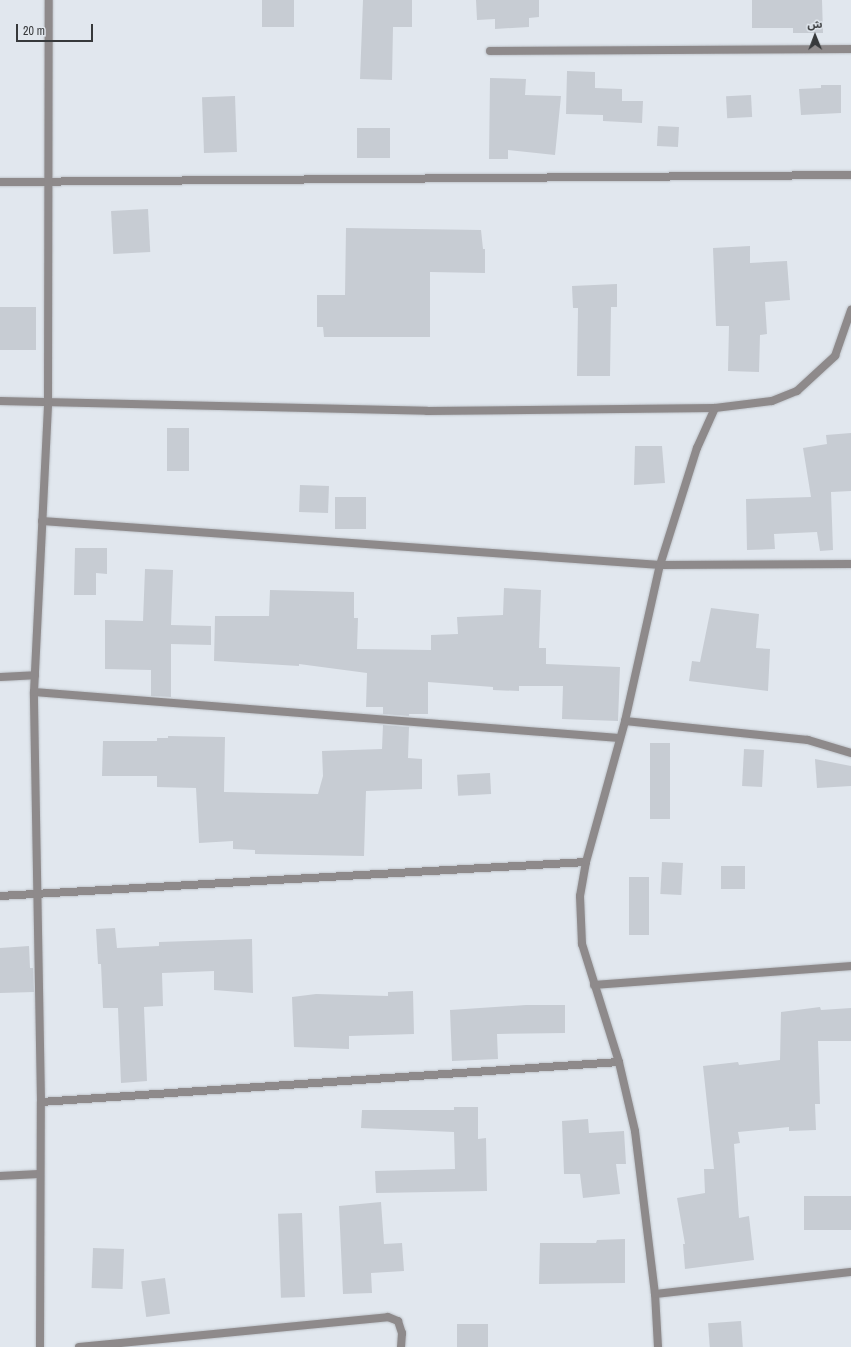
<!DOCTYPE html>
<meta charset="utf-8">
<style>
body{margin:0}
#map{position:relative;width:851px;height:1347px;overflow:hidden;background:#e1e7ee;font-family:"Archivo Narrow","Noto Sans Arabic",sans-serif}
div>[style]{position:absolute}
.building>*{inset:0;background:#c7ccd3;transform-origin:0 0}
.roads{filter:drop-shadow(0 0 1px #bfc4ca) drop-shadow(0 0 1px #bfc4ca)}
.minor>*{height:8px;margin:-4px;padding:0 4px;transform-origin:4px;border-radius:4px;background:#8e8a8b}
span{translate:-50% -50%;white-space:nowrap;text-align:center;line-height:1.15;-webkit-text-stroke:3px #e1e7ee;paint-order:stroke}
.north{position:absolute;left:795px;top:16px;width:40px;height:40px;-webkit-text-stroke:3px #e1e7ee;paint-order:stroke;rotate:359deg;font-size:11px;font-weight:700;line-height:16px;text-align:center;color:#37393b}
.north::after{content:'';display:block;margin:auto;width:14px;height:18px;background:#37393b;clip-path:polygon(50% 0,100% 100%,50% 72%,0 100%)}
.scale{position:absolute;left:16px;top:24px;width:77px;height:18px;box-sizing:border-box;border:2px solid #37393b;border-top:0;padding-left:5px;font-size:12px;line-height:14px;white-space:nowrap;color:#37393b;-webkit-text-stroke:3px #e1e7ee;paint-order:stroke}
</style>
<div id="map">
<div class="building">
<div style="left:262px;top:0;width:32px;height:27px"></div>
<div style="clip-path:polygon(363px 0,412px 0,412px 27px,393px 27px,392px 80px,360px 79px)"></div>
<div style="clip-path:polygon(476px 0,539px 0,539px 17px,529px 18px,529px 27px,495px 29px,495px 19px,477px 20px)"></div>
<div style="clip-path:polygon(752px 0,822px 0,823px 33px,793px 33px,793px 28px,752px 28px)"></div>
<div style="clip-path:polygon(567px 71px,595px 72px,595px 88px,622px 89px,622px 101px,643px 101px,642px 123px,603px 121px,603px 115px,566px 114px)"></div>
<div style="clip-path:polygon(490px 78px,526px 79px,525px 95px,561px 96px,555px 155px,508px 150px,508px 159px,489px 159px)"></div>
<div style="clip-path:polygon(821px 85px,841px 85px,841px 113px,801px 115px,799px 89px,821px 88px)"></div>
<div style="left:751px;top:95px;width:22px;height:25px;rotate:87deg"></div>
<div style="left:235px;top:96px;width:56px;height:33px;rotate:88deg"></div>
<div style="left:658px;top:126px;width:21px;height:20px;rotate:3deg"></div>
<div style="left:357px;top:128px;width:33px;height:30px"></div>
<div style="left:148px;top:209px;width:43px;height:37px;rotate:87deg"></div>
<div style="clip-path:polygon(346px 228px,481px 230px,483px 249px,485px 249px,485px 273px,430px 272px,430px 337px,324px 337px,323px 327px,317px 327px,317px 295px,345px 295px)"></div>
<div style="clip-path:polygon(750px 246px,750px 263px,787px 261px,790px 300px,765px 302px,767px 334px,760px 335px,759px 372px,728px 371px,729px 326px,716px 326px,713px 248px)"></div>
<div style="clip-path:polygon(617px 284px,617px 307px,611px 307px,610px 376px,577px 376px,578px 308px,573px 308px,572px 286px)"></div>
<div style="left:0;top:307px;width:36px;height:43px"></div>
<div style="left:167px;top:428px;width:22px;height:43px"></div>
<div style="clip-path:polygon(851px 433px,851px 491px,831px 492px,833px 550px,820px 551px,817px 532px,774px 534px,775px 549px,747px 550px,746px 499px,811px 497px,803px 448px,827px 444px,826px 435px)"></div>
<div style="clip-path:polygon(635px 446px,662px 446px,665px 483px,634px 485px)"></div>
<div style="left:300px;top:485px;width:29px;height:27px;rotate:2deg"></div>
<div style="left:335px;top:497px;width:31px;height:32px"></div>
<div style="clip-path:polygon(75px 548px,107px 548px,107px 574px,96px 573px,96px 595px,74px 595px)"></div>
<div style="clip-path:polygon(145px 569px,173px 570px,171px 625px,211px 626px,211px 645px,171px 644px,171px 697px,151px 696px,151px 670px,105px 669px,105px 620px,143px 621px)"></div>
<div style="clip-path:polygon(504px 588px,541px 590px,539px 648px,546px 648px,546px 664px,620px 667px,618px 721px,562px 719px,563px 686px,519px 686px,519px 691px,493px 690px,493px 687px,428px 682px,428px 714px,409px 714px,409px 716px,383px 714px,383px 707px,366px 707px,367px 673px,299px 664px,299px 666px,214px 661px,215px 616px,269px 616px,270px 590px,354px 592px,354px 618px,358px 618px,357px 649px,431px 650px,431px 635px,458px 634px,457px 617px,503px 615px)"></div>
<div style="clip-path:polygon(711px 608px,759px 614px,756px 648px,770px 649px,768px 691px,689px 681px,692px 661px,700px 662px)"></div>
<div style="clip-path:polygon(383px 725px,409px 727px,408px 758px,422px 759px,422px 789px,366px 791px,364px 856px,255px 854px,255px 850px,233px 849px,233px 841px,199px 843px,196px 788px,157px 787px,157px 776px,102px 776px,103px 741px,157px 741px,157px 738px,168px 738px,168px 736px,225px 737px,224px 792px,318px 794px,323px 776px,322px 751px,382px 749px)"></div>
<div style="left:650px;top:743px;width:20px;height:76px"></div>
<div style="left:744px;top:749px;width:20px;height:37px;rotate:3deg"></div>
<div style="clip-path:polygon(815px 759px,851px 766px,851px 786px,817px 788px)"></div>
<div style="left:490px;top:773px;width:21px;height:33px;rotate:87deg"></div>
<div style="left:662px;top:862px;width:21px;height:32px;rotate:3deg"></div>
<div style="left:721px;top:866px;width:24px;height:23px"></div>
<div style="left:629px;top:877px;width:20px;height:58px"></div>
<div style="clip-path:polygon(115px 928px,117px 948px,159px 946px,159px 942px,252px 939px,253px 993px,214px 990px,214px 971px,162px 973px,163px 1006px,144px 1007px,147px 1081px,121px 1083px,118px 1008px,103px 1008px,101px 964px,98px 964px,96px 929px)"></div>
<div style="clip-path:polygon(29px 946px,30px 968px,33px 968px,34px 992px,0 993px,0 948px)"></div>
<div style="clip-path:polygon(413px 991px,414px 1034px,349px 1036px,349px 1049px,294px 1047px,292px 997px,316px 994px,388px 996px,388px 992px)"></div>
<div style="clip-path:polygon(526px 1005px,565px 1005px,565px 1033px,497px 1034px,498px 1059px,452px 1061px,450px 1010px)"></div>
<div style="clip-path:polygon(820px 1007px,821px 1010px,851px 1008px,851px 1041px,818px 1041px,820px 1104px,815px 1104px,816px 1130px,789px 1131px,789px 1127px,738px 1132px,740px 1143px,734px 1144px,739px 1218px,749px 1216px,754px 1260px,685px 1269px,683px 1244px,685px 1244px,677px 1198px,705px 1193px,704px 1169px,714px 1169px,703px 1066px,738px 1062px,739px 1065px,780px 1060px,781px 1012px)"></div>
<div style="clip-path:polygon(454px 1107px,478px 1107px,478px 1139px,486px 1138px,487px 1191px,376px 1193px,375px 1171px,455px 1169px,454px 1132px,361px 1128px,362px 1110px,454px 1110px)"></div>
<div style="clip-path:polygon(588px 1119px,589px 1133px,624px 1131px,626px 1164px,616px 1164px,620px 1194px,583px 1198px,580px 1174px,564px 1174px,562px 1121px)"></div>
<div style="left:851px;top:1196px;width:34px;height:47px;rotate:90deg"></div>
<div style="clip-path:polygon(381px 1202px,384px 1244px,402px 1243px,404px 1271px,371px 1273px,372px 1293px,343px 1294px,339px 1206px)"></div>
<div style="left:302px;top:1213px;width:84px;height:24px;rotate:88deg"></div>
<div style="clip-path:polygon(625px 1239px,625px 1283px,539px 1284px,540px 1243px,596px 1243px,597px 1240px)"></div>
<div style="left:93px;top:1248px;width:31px;height:40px;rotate:2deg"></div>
<div style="left:165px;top:1278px;width:36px;height:24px;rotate:82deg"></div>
<div style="left:741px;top:1321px;width:26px;height:33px;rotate:86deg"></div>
<div style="left:457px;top:1324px;width:31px;height:23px"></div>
</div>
<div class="roads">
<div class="minor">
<div style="left:490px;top:51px;width:361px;rotate:-0.3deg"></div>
<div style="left:0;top:182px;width:851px;rotate:-0.47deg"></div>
<div style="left:0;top:401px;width:427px;rotate:1.3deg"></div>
<div style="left:427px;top:411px;width:288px;rotate:-0.6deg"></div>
<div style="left:42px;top:521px;width:620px;rotate:4.07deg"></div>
<div style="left:660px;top:565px;width:191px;rotate:-0.3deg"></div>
<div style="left:0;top:677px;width:35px;rotate:-3deg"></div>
<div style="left:34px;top:692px;width:587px;rotate:4.5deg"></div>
<div style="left:625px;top:721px;width:184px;rotate:5.9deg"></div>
<div style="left:808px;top:740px;width:45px;rotate:16.8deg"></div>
<div style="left:0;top:896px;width:587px;rotate:-3.32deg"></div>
<div style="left:594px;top:985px;width:258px;rotate:-4.2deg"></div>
<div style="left:41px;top:1102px;width:579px;rotate:-3.96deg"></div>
<div style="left:0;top:1176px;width:39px;rotate:-3deg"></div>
<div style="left:655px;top:1294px;width:197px;rotate:-6.4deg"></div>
<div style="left:40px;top:1347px;width:245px;rotate:-89.8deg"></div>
<div style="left:41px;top:1102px;width:410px;rotate:-91deg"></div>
<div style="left:34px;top:692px;width:291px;rotate:-87.2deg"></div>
<div style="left:48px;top:401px;width:401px;rotate:-89.9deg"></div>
<div style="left:79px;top:1347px;width:310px;rotate:-5.5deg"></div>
<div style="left:388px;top:1317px;width:11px;rotate:22deg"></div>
<div style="left:398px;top:1321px;width:13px;rotate:72deg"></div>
<div style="left:402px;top:1333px;width:14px;rotate:94deg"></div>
<div style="left:658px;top:1347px;width:53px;rotate:-93.2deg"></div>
<div style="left:655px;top:1294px;width:164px;rotate:-97deg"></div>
<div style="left:635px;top:1131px;width:71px;rotate:-103.1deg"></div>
<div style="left:619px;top:1062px;width:124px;rotate:-107.4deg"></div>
<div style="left:582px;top:944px;width:48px;rotate:-92.4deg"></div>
<div style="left:580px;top:896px;width:35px;rotate:-80deg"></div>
<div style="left:586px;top:862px;width:146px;rotate:-74.5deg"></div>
<div style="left:625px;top:721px;width:160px;rotate:-77.4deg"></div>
<div style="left:660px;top:565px;width:123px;rotate:-72.5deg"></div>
<div style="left:697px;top:448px;width:44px;rotate:-65.8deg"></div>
<div style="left:715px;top:408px;width:57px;rotate:-7deg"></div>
<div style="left:772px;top:401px;width:27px;rotate:-22deg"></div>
<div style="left:797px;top:391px;width:52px;rotate:-42.6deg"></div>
<div style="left:835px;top:356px;width:49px;rotate:-70.8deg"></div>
</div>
</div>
<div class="north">ش</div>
<div class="scale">20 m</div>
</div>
